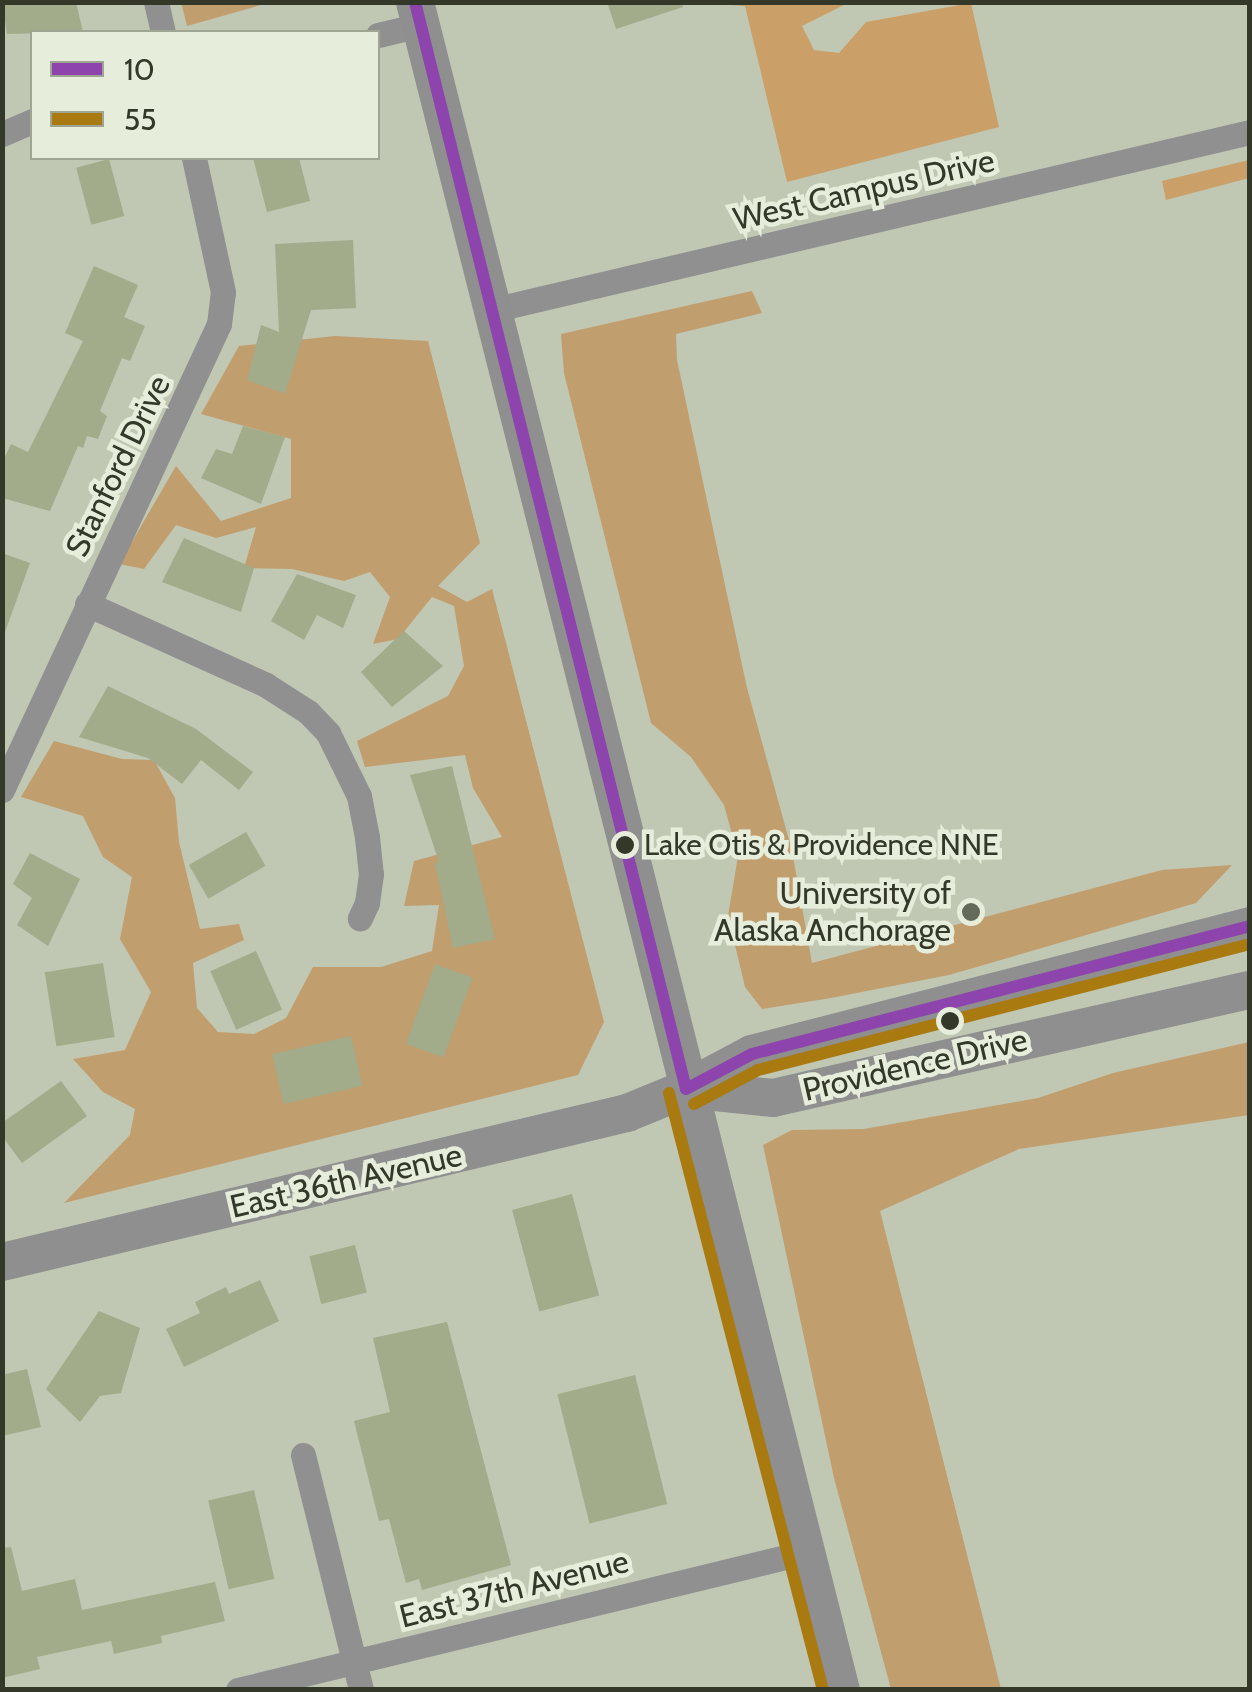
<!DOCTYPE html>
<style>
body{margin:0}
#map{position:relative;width:1252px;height:1692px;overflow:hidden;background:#c0c7b3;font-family:Cabin,sans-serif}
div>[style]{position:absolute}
.green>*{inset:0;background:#caa068}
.forest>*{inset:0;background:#c19e6e}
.building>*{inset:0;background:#a2ab8a;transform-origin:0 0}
.minor>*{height:25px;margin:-12.5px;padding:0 12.5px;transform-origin:12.5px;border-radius:12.5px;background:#909091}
.secondary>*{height:38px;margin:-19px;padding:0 19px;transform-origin:19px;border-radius:19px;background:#8e8f8e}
.bus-1>*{height:12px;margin:-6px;padding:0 6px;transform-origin:6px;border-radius:6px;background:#8e44ad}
.bus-2>*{height:12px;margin:-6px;padding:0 6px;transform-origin:6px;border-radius:6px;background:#a97a10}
.dots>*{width:28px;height:28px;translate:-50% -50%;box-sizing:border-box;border:5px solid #e6edda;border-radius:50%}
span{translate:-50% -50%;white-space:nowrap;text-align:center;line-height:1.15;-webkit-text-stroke:9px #e6edda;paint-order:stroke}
.bus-label{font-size:30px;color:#333829}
.left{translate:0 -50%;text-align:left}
.street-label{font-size:32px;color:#333829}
.poi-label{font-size:32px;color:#333829}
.right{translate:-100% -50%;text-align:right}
.frame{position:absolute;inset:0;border:5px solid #333829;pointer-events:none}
.legend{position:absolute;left:30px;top:30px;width:350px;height:130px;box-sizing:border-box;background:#e6edda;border:2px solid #9ea593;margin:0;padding:12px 18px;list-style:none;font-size:30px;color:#333829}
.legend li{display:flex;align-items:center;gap:20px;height:50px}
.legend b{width:50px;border:2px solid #9ea593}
</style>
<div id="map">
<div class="green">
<div style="clip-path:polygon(701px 3px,848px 3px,802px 26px,814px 50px,839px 53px,866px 22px,971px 3px,999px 127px,787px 182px,745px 6px)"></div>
<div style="clip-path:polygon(1249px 160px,1249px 178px,1166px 200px,1162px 181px)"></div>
</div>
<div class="forest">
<div style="clip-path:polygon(181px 2px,268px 2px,268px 3px,187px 26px)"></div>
<div style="clip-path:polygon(752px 291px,762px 313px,676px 334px,677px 360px,747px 688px,792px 851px,812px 963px,1162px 870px,1232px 865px,1196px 903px,949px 975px,831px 998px,762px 1009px,745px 987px,728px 916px,738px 856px,724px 805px,691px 757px,651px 723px,564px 373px,561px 334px)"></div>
<div style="clip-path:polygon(335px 336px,428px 341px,480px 543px,438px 586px,467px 602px,492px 589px,604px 1022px,578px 1075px,64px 1203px,130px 1135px,135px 1109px,103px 1092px,73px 1059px,125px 1050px,151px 992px,120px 939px,132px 877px,103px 857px,83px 816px,21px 797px,54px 741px,122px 759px,154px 760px,175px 798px,179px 842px,200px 929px,239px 924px,244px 940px,193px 963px,197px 1008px,218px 1032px,254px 1034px,286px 1018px,313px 967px,381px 967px,432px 951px,439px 905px,404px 906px,414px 861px,502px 837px,473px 788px,465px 755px,365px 767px,357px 741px,448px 696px,464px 666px,454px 606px,432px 597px,398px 639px,373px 644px,390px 597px,370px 572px,344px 581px,292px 569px,244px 568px,256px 527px,216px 538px,176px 525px,144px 569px,119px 564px,176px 466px,221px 521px,291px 498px,291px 439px,201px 414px,239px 346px)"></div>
<div style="clip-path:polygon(1249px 1042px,1249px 1115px,1019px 1149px,880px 1211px,1001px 1689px,891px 1689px,834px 1478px,763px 1145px,792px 1130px,864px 1129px,1038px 1098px,1113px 1073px)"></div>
</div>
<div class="building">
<div style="clip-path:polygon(2px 2px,76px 2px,83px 32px,7px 34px)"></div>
<div style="clip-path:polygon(607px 2px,682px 2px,683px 7px,616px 29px)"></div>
<div style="clip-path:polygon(253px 158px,299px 158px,310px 201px,267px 212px)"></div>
<div style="left:109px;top:159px;width:59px;height:34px;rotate:75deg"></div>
<div style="clip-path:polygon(353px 240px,356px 308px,311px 310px,285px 394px,247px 380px,261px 325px,279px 332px,275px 244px)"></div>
<div style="clip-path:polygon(94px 266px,138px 285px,124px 317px,145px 326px,130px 361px,122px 358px,100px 411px,107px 416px,98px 439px,87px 436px,83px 448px,78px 446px,50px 511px,2px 498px,2px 463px,11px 444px,28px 452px,83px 341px,65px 333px)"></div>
<div style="clip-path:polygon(243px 426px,285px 437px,261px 504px,201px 478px,216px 449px,232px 454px)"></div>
<div style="clip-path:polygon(184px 538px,254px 568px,241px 612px,162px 582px)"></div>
<div style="clip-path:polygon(2px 553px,30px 563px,5px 632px,2px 631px)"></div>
<div style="clip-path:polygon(297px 574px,356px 595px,343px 628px,317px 615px,304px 640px,271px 621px)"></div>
<div style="clip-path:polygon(404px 631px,443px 666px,392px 707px,361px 672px)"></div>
<div style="clip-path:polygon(108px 686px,196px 729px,253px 772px,239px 790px,201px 760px,182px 784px,148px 758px,79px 737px)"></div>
<div style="clip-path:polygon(452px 766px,495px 939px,453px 948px,435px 863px,439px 862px,410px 775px)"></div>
<div style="left:246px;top:832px;width:39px;height:66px;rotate:60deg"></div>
<div style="clip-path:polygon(30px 853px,80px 879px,48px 946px,17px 925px,32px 898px,13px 884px)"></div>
<div style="left:256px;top:951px;width:64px;height:50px;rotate:66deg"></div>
<div style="left:103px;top:963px;width:75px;height:59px;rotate:81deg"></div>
<div style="left:435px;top:964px;width:40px;height:85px;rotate:20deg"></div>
<div style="left:351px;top:1036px;width:51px;height:81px;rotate:77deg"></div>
<div style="clip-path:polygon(61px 1081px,87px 1116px,22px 1163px,2px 1136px,2px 1123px)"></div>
<div style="left:572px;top:1194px;width:105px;height:62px;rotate:75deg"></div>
<div style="left:355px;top:1245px;width:49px;height:47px;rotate:76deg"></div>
<div style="clip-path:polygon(260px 1280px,279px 1321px,184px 1367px,166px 1329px,200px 1313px,195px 1302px,226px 1287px,229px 1294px)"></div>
<div style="clip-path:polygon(99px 1311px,140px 1328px,121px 1393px,100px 1396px,80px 1422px,46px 1389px)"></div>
<div style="clip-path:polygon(447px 1322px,511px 1565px,422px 1590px,419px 1579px,406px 1583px,389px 1519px,379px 1521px,354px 1421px,390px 1412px,373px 1338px)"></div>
<div style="clip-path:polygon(27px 1369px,41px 1427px,2px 1436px,2px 1375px)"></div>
<div style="left:635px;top:1375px;width:133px;height:80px;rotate:76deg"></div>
<div style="left:254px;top:1490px;width:91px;height:47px;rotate:77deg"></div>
<div style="clip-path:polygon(11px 1547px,22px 1591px,75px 1579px,82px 1610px,215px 1582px,225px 1621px,161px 1636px,162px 1643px,114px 1654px,111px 1641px,37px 1657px,40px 1669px,2px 1678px,2px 1548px)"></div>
</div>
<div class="minor">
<div style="left:156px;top:2px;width:31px;rotate:77deg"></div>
<div style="left:378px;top:35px;width:43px;rotate:-13.4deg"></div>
<div style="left:2px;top:134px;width:33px;rotate:-23deg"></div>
<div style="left:492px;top:310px;width:779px;rotate:-13.22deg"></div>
<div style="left:87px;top:604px;width:196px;rotate:24.3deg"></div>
<div style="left:266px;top:685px;width:50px;rotate:32.7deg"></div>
<div style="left:308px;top:712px;width:29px;rotate:46deg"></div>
<div style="left:328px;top:733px;width:70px;rotate:63.8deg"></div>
<div style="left:359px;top:796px;width:42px;rotate:79deg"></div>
<div style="left:367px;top:837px;width:37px;rotate:84deg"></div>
<div style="left:371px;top:874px;width:29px;rotate:98deg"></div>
<div style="left:367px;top:903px;width:17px;rotate:115deg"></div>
<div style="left:2px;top:790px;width:514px;rotate:-65.03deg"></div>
<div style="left:219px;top:324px;width:32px;rotate:-83deg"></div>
<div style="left:223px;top:292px;width:137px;rotate:-102.2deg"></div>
<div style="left:303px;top:1455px;width:242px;rotate:76.1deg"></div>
<div style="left:238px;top:1690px;width:585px;rotate:-13.66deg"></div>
</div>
<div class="secondary">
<div style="left:415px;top:2px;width:1741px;rotate:75.84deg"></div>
<div style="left:686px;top:1089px;width:87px;rotate:5.9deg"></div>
<div style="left:773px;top:1098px;width:489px;rotate:-12.8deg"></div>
<div style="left:2px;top:1262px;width:643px;rotate:-13.41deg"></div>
<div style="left:627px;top:1113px;width:64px;rotate:-22.1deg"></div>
<div style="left:686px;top:1089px;width:75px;rotate:-27.9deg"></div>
<div style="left:752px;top:1054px;width:514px;rotate:-14.41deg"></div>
</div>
<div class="bus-1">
<div style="left:415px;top:2px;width:1120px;rotate:76deg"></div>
<div style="left:686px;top:1089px;width:75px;rotate:-27.9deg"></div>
<div style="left:752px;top:1054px;width:514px;rotate:-14.41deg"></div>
</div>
<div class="bus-2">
<div style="left:669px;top:1093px;width:617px;rotate:75.54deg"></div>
<div style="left:694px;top:1104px;width:72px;rotate:-28deg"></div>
<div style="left:758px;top:1070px;width:508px;rotate:-14.36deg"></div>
</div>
<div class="dots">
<div style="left:625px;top:845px;background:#333829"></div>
<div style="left:971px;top:912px;background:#646a59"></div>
<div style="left:950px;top:1021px;background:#333829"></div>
</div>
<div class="bus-label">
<span class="left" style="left:644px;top:845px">Lake Otis &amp; Providence NNE</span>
</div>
<div class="street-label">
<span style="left:864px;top:190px;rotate:-13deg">West Campus Drive</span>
<span style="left:118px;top:466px;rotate:-64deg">Stanford Drive</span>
<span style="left:915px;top:1065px;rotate:-13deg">Providence Drive</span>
<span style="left:346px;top:1181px;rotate:-13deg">East 36th Avenue</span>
<span style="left:514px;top:1589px;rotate:-14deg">East 37th Avenue</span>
</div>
<div class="poi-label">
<span class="right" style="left:951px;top:912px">University of<br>Alaska Anchorage</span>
</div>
<div class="frame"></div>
<ul class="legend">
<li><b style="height:12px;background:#8e44ad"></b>10</li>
<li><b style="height:12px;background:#a97a10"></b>55</li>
</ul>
</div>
